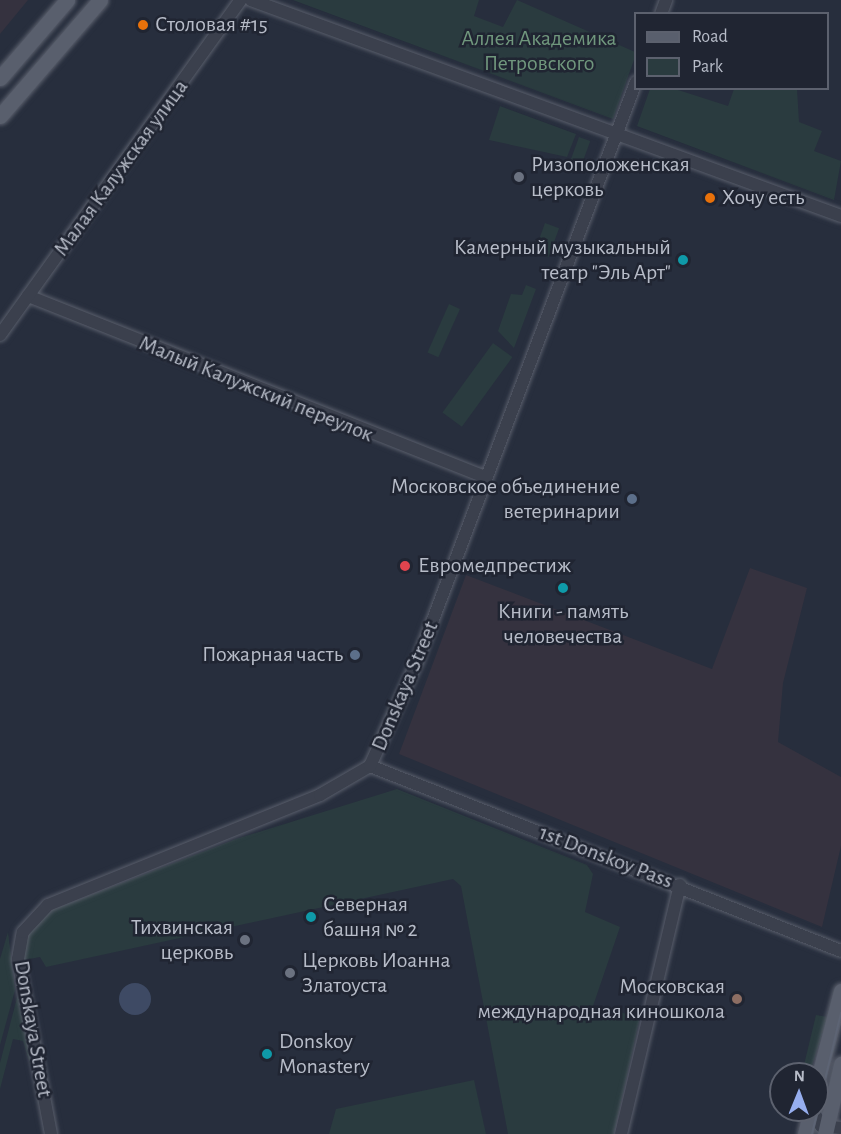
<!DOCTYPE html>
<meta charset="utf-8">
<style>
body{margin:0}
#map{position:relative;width:841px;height:1134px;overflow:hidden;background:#272e3d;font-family:"Alegreya Sans",sans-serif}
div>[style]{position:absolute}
.medical>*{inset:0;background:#35323f}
.green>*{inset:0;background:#2a3b3f;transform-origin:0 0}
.water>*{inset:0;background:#3e4a64}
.round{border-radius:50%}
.roads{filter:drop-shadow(0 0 2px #595e6b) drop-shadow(0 0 2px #595e6b)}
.minor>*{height:12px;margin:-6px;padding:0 6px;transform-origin:6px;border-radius:6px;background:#3b404d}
.major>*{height:15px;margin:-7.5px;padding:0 7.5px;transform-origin:7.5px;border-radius:7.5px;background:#595f6d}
.tram>*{height:1.5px;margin:-0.75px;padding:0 0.75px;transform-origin:0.75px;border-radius:0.75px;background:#5d6474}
.dots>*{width:16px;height:16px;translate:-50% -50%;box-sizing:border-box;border:3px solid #202532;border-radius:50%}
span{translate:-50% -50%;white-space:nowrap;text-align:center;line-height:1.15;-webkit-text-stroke:5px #202532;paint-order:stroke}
.poi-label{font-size:22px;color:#b7bcc8}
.left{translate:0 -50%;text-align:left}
.right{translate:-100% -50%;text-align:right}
.park-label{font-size:22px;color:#70977d}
.street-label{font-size:22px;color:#b7bcc8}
.legend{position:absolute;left:634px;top:12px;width:195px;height:78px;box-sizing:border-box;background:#202532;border:2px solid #5c616e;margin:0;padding:8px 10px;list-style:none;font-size:18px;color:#b7bcc8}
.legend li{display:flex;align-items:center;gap:12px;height:30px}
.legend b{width:30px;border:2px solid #5c616e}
.north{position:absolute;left:769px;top:1062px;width:60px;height:60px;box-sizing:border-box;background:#202532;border:2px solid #5c616e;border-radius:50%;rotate:1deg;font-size:16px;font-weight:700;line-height:24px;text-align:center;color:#b7bcc8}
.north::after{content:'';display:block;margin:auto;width:21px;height:27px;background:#96aeee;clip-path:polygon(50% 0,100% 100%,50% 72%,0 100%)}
</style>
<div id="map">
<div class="medical">
<div style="clip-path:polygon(0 0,28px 0,0 34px)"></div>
<div style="clip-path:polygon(750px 568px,807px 588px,783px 683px,778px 742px,841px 777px,841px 846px,822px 927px,399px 754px,466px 575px,712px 669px)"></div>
</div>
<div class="green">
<div style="clip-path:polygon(293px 0,479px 0,474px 16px,503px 27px,517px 0,635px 52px,635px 57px,613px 119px)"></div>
<div style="clip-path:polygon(650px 89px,675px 89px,728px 106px,734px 89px,797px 89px,799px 122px,822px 131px,814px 151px,841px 161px,834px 200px,637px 126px)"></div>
<div style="clip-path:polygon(500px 106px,576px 134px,567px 157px,489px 140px)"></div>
<div style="left:579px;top:137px;width:12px;height:31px;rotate:20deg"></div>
<div style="left:545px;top:223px;width:15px;height:31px;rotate:20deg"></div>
<div style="clip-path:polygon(526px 285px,536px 289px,514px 348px,498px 331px,511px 294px,522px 295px)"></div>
<div style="left:449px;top:304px;width:12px;height:53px;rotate:24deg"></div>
<div style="left:493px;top:343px;width:24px;height:86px;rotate:36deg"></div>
<div style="clip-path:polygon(397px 789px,587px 865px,593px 874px,585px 912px,620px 927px,593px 1006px,640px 1017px,614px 1134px,508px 1134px,461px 886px,453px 879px,46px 967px,40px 957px,24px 960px,26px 936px,40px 917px,54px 909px,236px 839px)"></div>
<div style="clip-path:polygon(8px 932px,15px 990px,0 1045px,0 959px)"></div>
<div style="clip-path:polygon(18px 994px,33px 1073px,23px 1041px,13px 1039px,0 1089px,0 1063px)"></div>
<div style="clip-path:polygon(816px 1015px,828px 1017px,812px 1066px,804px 1065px)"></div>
<div style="clip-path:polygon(474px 1080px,486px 1134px,329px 1134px,336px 1109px)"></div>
</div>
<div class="water">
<div class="round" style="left:119px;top:983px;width:32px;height:32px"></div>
</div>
<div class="roads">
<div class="minor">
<div style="left:251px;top:0;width:628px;rotate:20.11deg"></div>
<div style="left:661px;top:14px;width:15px;rotate:-70deg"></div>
<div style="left:28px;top:296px;width:492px;rotate:21.6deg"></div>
<div style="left:0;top:335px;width:413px;rotate:-54.3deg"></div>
<div style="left:370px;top:766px;width:506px;rotate:21.44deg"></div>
<div style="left:813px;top:1110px;width:18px;rotate:63deg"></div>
<div style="left:821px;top:1126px;width:20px;rotate:6deg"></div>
<div style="left:51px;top:1134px;width:178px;rotate:-100.7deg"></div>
<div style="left:18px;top:959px;width:27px;rotate:-80deg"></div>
<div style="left:23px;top:932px;width:37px;rotate:-47deg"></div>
<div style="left:48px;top:905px;width:293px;rotate:-22deg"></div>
<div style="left:320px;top:795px;width:58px;rotate:-30.1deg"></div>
<div style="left:370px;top:766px;width:114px;rotate:-65.7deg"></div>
<div style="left:417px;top:662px;width:620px;rotate:-69.31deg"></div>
<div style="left:621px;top:1134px;width:256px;rotate:-76.7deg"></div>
</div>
<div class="major">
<div style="left:0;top:78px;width:103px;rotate:-49.3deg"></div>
<div style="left:0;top:116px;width:153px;rotate:-49.2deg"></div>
<div style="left:817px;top:1083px;width:95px;rotate:-75.4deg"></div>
<div style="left:805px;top:1134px;width:25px;rotate:-76deg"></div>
<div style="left:825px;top:1134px;width:72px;rotate:-77.1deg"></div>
</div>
</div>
<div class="tram">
<div style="left:812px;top:1134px;width:124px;rotate:-76.5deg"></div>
</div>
<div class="dots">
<div style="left:143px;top:25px;background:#e8710a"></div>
<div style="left:519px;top:177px;background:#6b7280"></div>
<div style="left:710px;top:198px;background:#e8710a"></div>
<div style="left:683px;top:260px;background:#0f9aa8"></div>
<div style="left:632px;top:499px;background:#5c6f8a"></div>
<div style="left:405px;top:566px;background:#e0444e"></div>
<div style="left:563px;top:588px;background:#0f9aa8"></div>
<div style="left:355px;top:655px;background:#5c6f8a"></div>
<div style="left:311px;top:917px;background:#0f9aa8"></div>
<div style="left:245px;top:940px;background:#6b7280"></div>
<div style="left:290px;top:973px;background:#6b7280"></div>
<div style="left:737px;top:999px;background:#8d6e63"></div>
<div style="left:267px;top:1054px;background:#0f9aa8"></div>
</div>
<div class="poi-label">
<span class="left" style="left:155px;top:25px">Столовая #15</span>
<span class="left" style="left:531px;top:177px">Ризоположенская<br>церковь</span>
<span class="left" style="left:722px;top:198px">Хочу есть</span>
<span class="right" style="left:671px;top:260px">Камерный музыкальный<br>театр "Эль Арт"</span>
<span class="right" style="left:620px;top:499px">Московское объединение<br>ветеринарии</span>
<span class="left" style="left:418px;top:566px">Евромедпрестиж</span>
<span style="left:563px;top:624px">Книги - память<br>человечества</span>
<span class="right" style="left:343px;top:655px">Пожарная часть</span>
<span class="left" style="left:323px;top:917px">Северная<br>башня № 2</span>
<span class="right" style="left:233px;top:940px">Тихвинская<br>церковь</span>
<span class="left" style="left:302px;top:973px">Церковь Иоанна<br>Златоуста</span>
<span class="right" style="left:725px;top:999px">Московская<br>международная киношкола</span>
<span class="left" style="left:279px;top:1054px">Donskoy<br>Monastery</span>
</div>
<div class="park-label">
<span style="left:539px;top:51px">Аллея Академика<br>Петровского</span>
</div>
<div class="street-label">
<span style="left:121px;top:168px;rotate:-54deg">Малая Калужская улица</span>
<span style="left:256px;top:389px;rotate:22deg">Малый Калужский переулок</span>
<span style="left:405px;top:686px;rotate:-67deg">Donskaya Street</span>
<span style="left:606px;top:857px;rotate:21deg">1st Donskoy Pass</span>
<span style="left:33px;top:1029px;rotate:80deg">Donskaya Street</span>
</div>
<ul class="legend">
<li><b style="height:8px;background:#595f6d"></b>Road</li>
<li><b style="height:16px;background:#2a3b3f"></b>Park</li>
</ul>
<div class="north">N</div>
</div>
